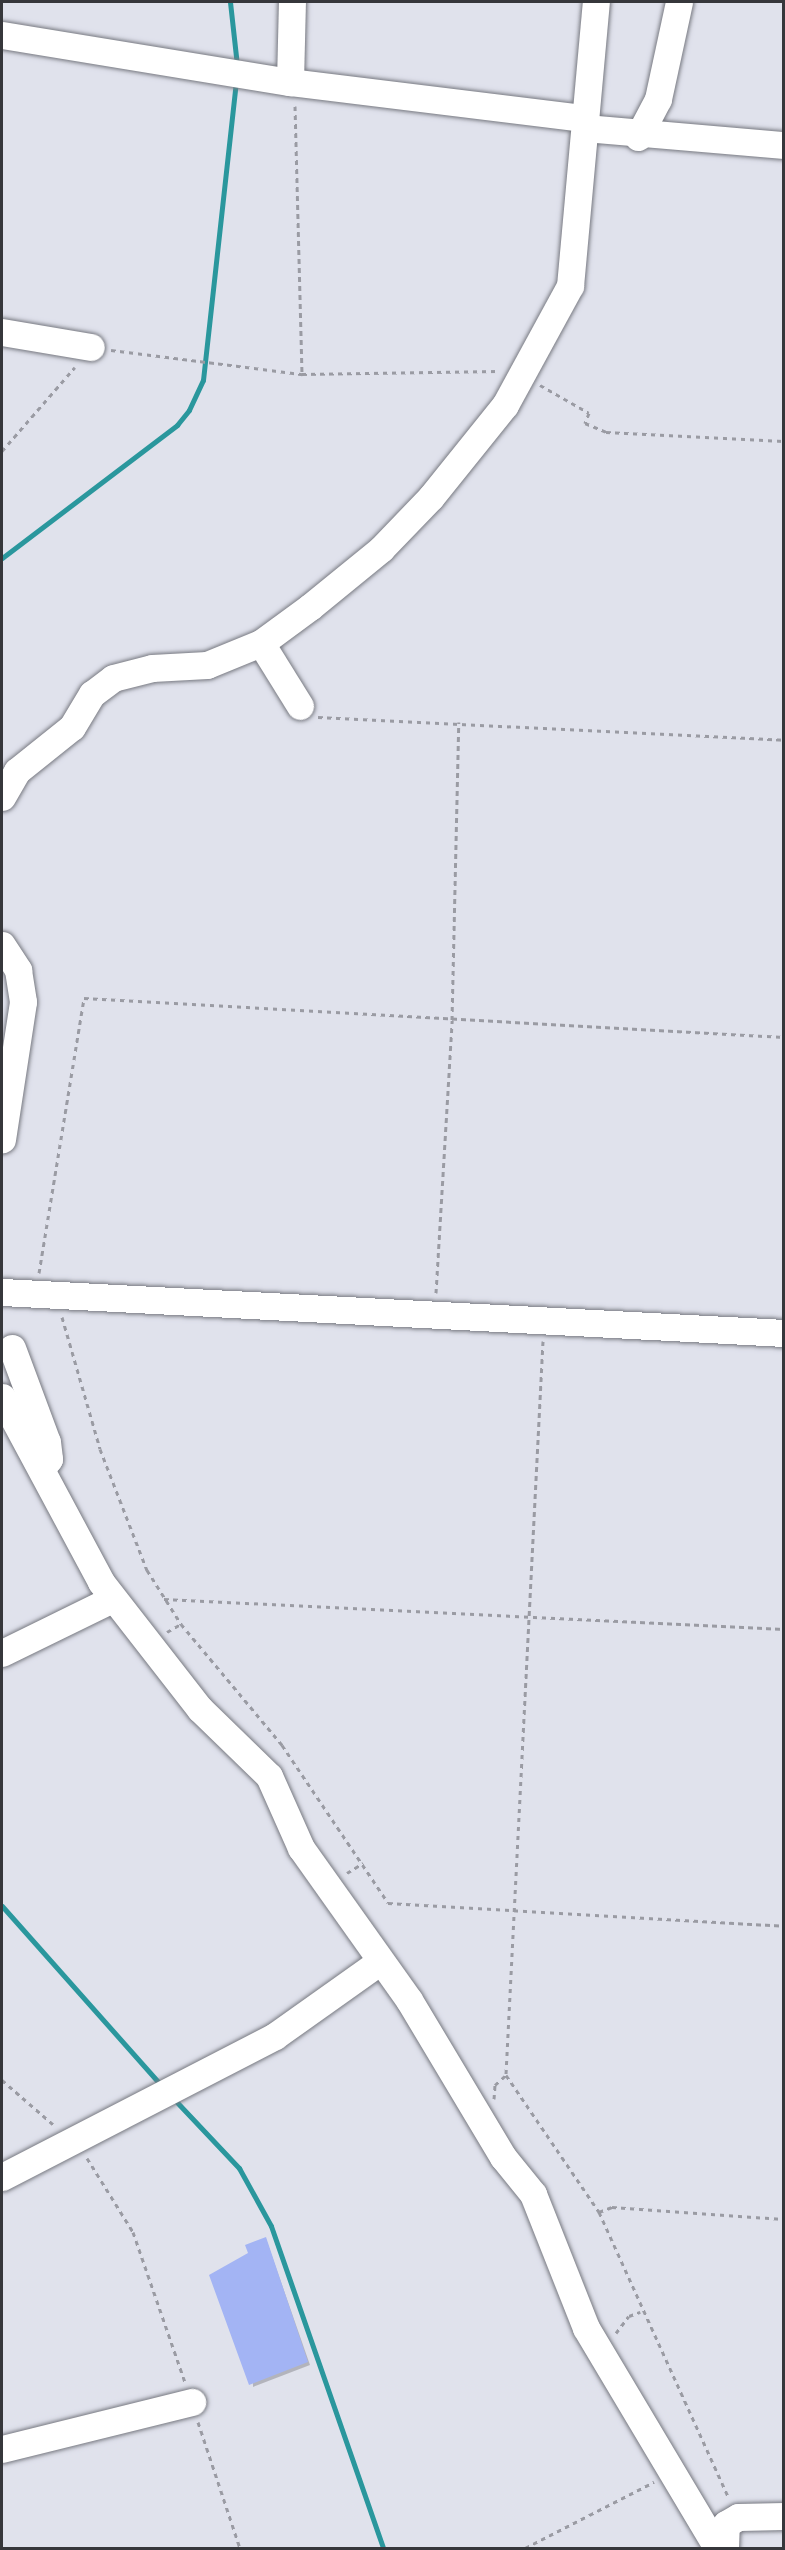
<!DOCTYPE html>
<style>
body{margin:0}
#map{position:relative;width:785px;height:2550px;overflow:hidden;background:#e0e2ec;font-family:Commissioner,sans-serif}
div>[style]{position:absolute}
.shadow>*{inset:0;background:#0003}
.stream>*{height:5px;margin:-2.5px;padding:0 2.5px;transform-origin:2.5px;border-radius:2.5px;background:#2a979d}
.building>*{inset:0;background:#a3b4f4}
.path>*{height:3px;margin-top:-1.5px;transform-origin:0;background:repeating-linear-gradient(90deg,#9a9ba3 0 4.5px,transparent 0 9px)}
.roads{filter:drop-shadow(0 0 2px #777981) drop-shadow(0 0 2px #777981)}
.minor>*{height:27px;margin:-13.5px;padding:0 13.5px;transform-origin:13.5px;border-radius:13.5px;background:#fff}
span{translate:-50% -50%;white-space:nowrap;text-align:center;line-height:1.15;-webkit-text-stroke:4.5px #fff;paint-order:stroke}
.frame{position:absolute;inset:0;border:3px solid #36373b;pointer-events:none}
</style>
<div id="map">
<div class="shadow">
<div style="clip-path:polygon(266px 2239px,310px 2365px,253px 2387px,250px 2254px)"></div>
</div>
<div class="stream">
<div style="left:230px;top:2px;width:63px;rotate:83.7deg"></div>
<div style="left:2px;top:558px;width:220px;rotate:-37.2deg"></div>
<div style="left:177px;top:425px;width:19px;rotate:-51deg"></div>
<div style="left:189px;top:410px;width:33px;rotate:-65deg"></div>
<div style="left:203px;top:380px;width:302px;rotate:-83.7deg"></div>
<div style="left:2px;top:1906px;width:241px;rotate:48.4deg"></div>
<div style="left:172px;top:2097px;width:98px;rotate:46.7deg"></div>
<div style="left:239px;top:2168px;width:66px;rotate:61.1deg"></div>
<div style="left:271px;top:2226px;width:341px;rotate:70.8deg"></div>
</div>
<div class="building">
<div style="clip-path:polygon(266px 2237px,308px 2362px,249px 2385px,209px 2275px,248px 2253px,245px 2245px)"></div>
</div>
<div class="path">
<div style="left:295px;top:106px;width:268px;rotate:88.5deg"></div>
<div style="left:111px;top:350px;width:193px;rotate:7.2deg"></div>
<div style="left:302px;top:374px;width:196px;rotate:-0.9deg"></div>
<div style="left:540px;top:385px;width:56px;rotate:29.7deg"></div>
<div style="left:589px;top:413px;width:11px;rotate:112deg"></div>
<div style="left:585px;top:423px;width:23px;rotate:23deg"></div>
<div style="left:606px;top:432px;width:178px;rotate:2.9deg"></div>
<div style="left:2px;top:451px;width:111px;rotate:-49deg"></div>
<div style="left:318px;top:717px;width:467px;rotate:2.8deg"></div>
<div style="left:39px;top:1273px;width:279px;rotate:-80.7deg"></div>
<div style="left:84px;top:998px;width:701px;rotate:3.19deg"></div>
<div style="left:436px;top:1293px;width:273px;rotate:-86.6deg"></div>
<div style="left:452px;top:1020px;width:298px;rotate:-88.7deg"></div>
<div style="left:62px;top:1317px;width:137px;rotate:73.9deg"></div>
<div style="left:100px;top:1449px;width:130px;rotate:68.8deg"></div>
<div style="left:147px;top:1570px;width:64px;rotate:57.8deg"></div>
<div style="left:181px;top:1624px;width:158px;rotate:50.1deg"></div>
<div style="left:282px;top:1745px;width:190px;rotate:56.1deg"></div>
<div style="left:388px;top:1903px;width:397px;rotate:3.3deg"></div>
<div style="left:543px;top:1341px;width:735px;rotate:92.89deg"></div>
<div style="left:506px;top:2075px;width:166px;rotate:55.8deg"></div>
<div style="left:599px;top:2212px;width:314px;rotate:65.6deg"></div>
<div style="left:164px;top:1599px;width:621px;rotate:2.77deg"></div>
<div style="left:167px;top:1632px;width:16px;rotate:-30deg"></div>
<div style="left:347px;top:1873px;width:19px;rotate:-32deg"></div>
<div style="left:2px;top:2080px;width:70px;rotate:41deg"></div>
<div style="left:494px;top:2099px;width:14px;rotate:-86deg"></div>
<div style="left:495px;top:2085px;width:15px;rotate:-42deg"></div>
<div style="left:87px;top:2158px;width:87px;rotate:58.1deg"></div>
<div style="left:133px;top:2232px;width:159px;rotate:70.9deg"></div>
<div style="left:599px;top:2212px;width:14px;rotate:-21deg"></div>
<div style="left:612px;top:2207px;width:172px;rotate:4deg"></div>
<div style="left:616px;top:2333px;width:21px;rotate:-53deg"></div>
<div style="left:629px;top:2316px;width:12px;rotate:-20deg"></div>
<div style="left:198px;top:2422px;width:133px;rotate:71.6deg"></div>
<div style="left:525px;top:2548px;width:145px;rotate:-27.1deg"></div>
</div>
<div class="roads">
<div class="minor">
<div style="left:2px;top:35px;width:292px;rotate:9.3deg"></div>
<div style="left:290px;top:82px;width:297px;rotate:7deg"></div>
<div style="left:290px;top:82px;width:80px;rotate:-88.6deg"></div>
<div style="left:585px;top:128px;width:200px;rotate:4.9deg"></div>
<div style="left:638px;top:137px;width:43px;rotate:-62.2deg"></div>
<div style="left:658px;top:99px;width:99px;rotate:-77.8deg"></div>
<div style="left:2px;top:332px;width:90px;rotate:9.6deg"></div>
<div style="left:261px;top:643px;width:74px;rotate:58.2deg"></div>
<div style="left:2px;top:797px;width:30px;rotate:-60deg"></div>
<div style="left:17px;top:771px;width:70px;rotate:-38.7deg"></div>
<div style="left:72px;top:727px;width:39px;rotate:-59deg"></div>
<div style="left:92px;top:694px;width:26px;rotate:-37deg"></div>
<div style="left:113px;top:678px;width:40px;rotate:-14.4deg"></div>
<div style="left:152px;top:668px;width:55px;rotate:-3.1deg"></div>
<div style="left:207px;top:665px;width:58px;rotate:-22.2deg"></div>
<div style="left:261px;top:643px;width:61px;rotate:-36.3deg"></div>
<div style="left:310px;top:607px;width:92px;rotate:-39.2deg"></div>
<div style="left:381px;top:549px;width:72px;rotate:-46.1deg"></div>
<div style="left:431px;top:497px;width:118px;rotate:-51.2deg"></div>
<div style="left:505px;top:405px;width:136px;rotate:-61.4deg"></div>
<div style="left:570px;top:286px;width:285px;rotate:-84.8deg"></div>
<div style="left:2px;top:945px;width:30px;rotate:57deg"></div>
<div style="left:18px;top:970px;width:32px;rotate:81deg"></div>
<div style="left:23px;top:1002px;width:139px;rotate:98.7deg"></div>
<div style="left:2px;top:1292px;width:783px;rotate:3deg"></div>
<div style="left:12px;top:1348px;width:100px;rotate:69.6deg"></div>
<div style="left:47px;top:1442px;width:17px;rotate:83deg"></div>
<div style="left:49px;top:1459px;width:10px;rotate:127deg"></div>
<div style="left:2px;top:1397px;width:210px;rotate:61.8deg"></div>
<div style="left:101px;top:1582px;width:161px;rotate:52.1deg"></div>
<div style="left:200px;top:1709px;width:96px;rotate:44.2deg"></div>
<div style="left:269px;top:1776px;width:79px;rotate:66deg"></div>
<div style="left:301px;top:1848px;width:186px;rotate:54.6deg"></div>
<div style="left:409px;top:2000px;width:183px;rotate:59.1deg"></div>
<div style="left:503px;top:2157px;width:48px;rotate:51deg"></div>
<div style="left:533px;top:2194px;width:144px;rotate:68.4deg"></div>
<div style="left:586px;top:2328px;width:256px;rotate:59.2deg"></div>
<div style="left:2px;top:1653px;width:123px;rotate:-26.1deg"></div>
<div style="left:2px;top:2177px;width:307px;rotate:-27.3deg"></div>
<div style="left:275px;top:2036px;width:128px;rotate:-35.4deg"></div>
<div style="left:2px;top:2449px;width:196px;rotate:-13.9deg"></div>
<div style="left:725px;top:2548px;width:24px;rotate:-88deg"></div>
<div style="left:726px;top:2524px;width:14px;rotate:-30deg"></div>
<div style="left:738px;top:2517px;width:46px;rotate:-1.2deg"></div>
</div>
</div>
<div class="frame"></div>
</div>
